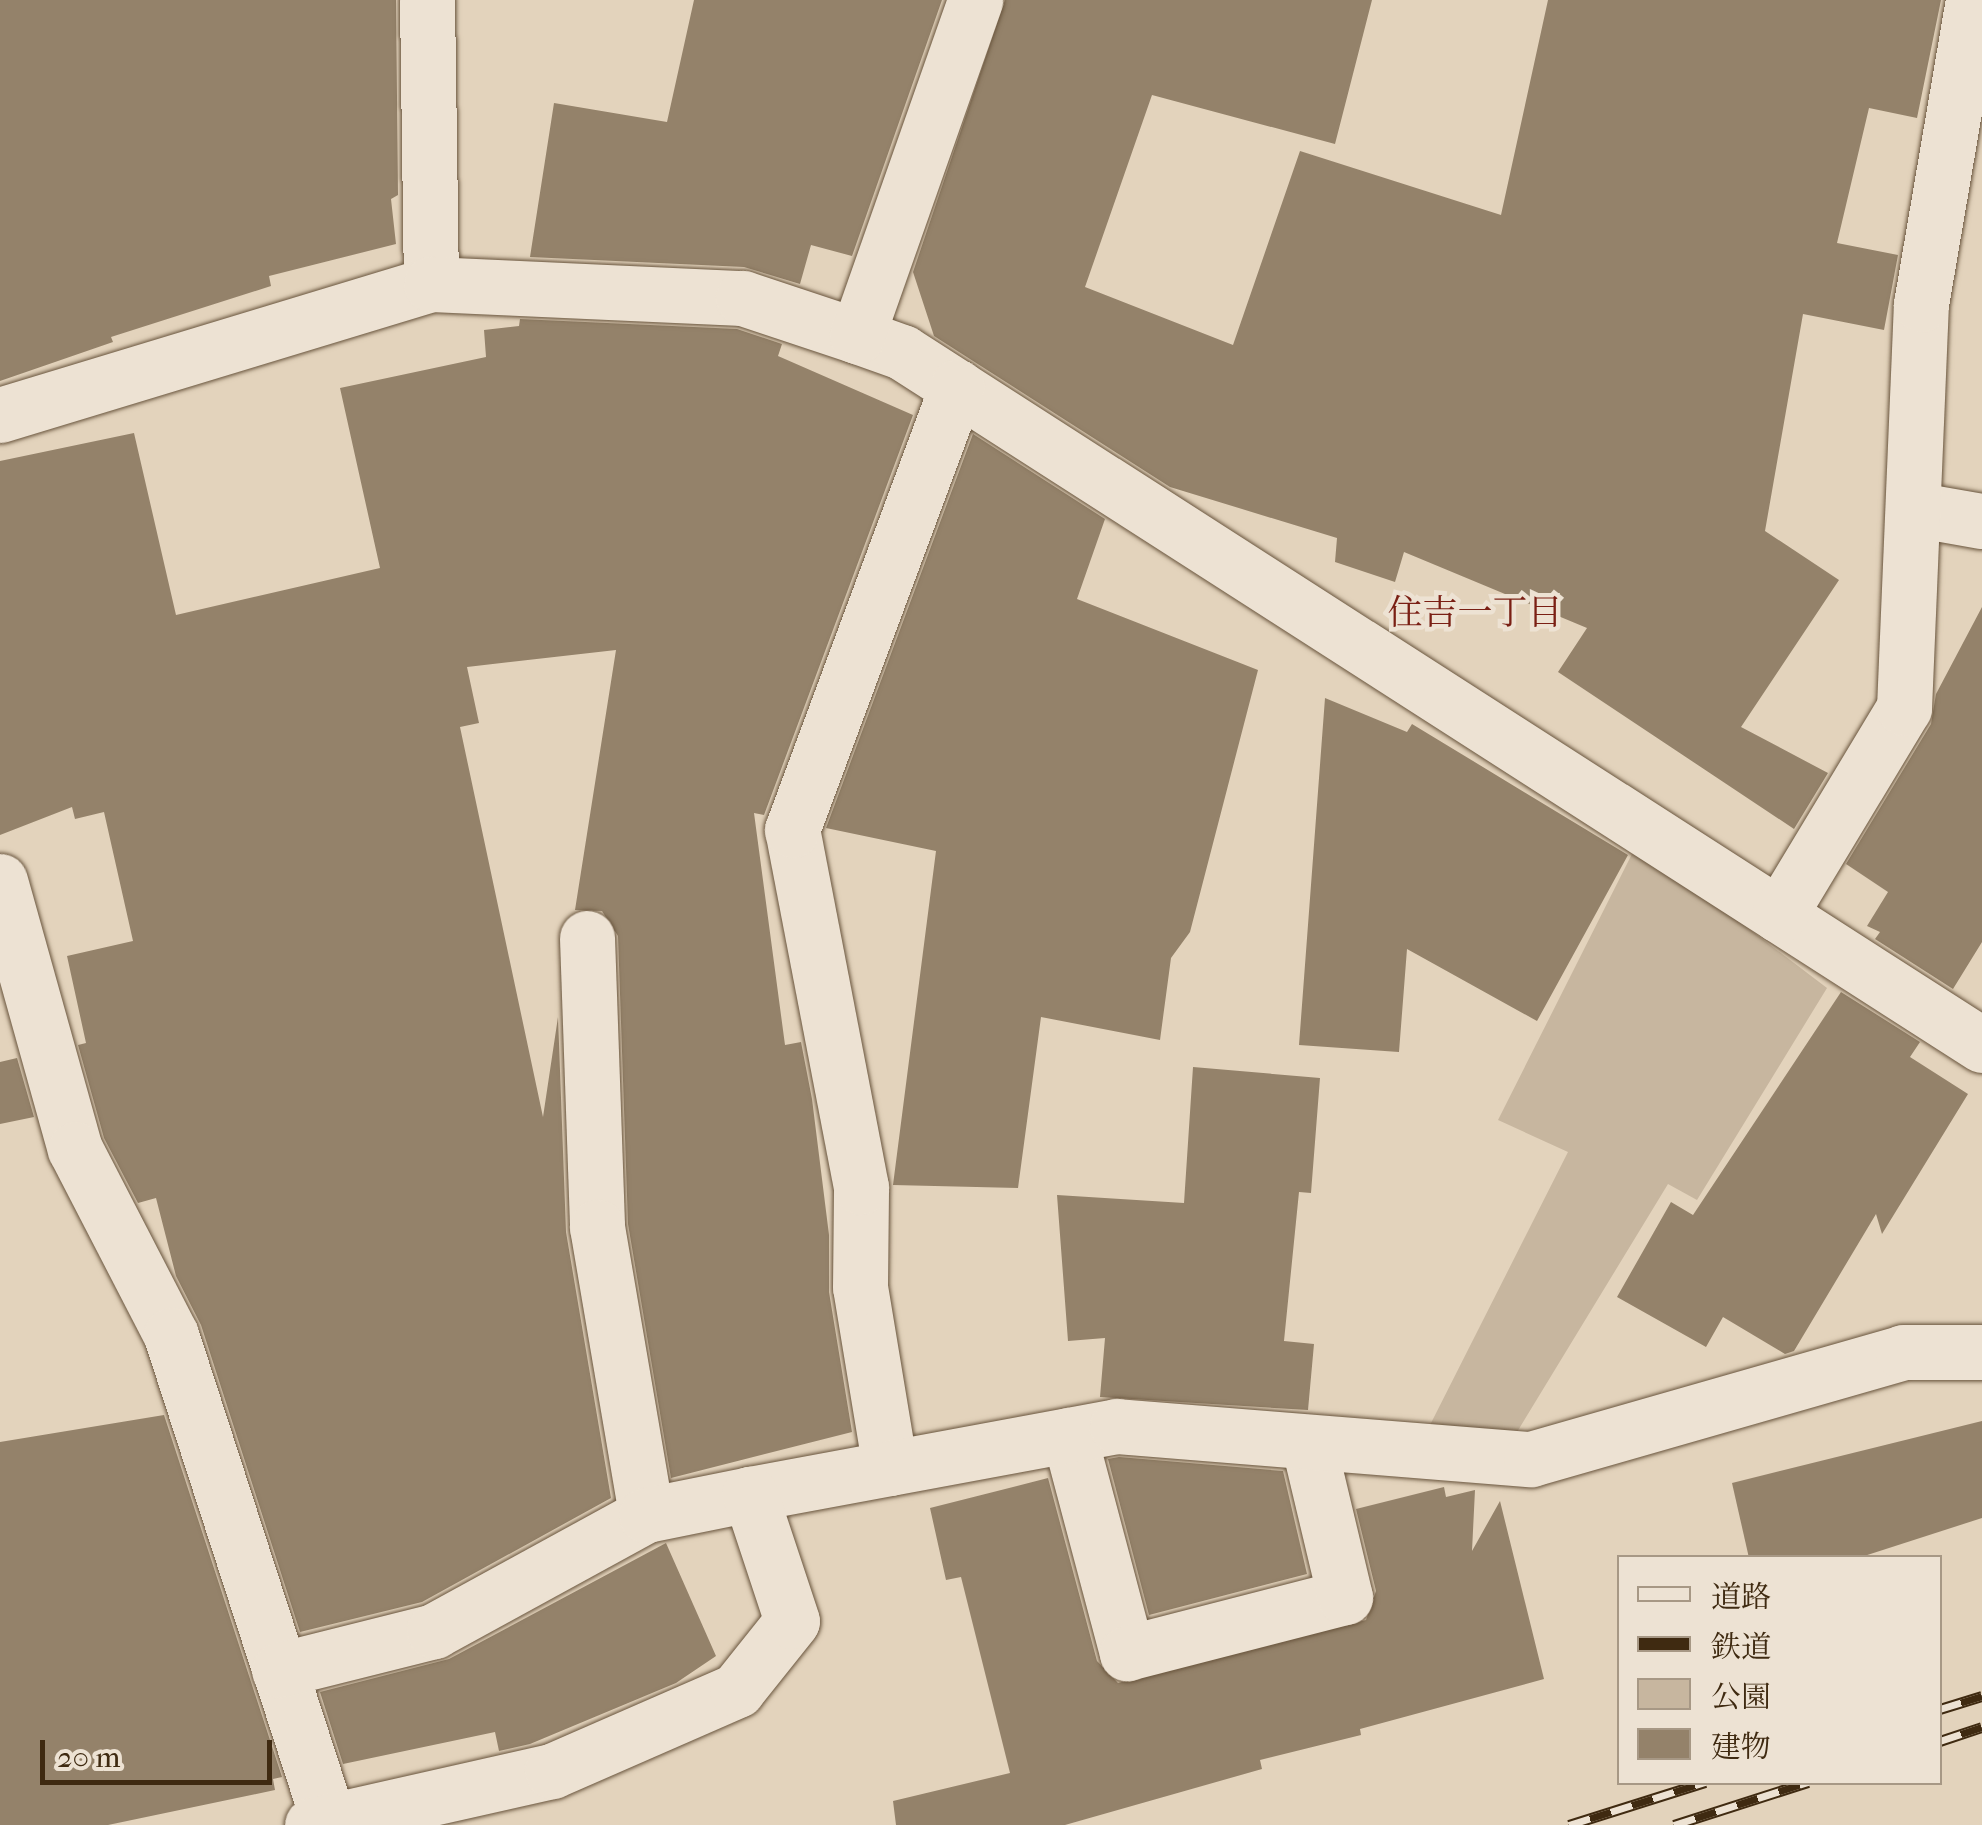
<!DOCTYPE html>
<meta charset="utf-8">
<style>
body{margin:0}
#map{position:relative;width:1982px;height:1825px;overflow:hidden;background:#e3d3bc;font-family:"IM FELL French Canon","Noto Serif JP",serif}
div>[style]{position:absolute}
.green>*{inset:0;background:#c7b69f}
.building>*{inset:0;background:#94826a}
.roads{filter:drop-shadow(0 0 2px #68543c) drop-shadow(0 0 2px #68543c)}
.minor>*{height:55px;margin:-27.5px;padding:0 27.5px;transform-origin:27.5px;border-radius:27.5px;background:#ede2d3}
.rail>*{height:11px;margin-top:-5.5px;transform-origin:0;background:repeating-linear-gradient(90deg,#ede2d3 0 22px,#3f2a11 0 44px);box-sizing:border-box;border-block:2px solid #3f2a11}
span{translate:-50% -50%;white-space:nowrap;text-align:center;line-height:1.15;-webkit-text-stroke:9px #ede2d3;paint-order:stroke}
.neighbourhood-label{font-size:35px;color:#7a1f14}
.legend{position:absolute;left:1617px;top:1555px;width:325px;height:230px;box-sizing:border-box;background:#ede2d3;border:2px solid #a79885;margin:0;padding:12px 18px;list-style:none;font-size:30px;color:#3f2a11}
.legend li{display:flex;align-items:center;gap:20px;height:50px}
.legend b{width:50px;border:2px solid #a79885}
.scale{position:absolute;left:40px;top:1740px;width:232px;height:45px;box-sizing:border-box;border:5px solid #3f2a11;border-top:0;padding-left:12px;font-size:30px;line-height:35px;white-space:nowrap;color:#3f2a11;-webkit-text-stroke:8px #ede2d3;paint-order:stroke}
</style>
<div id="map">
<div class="green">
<div style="clip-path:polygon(1637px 844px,1827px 988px,1697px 1200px,1668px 1184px,1517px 1432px,1428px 1429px,1568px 1152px,1498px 1120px)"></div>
</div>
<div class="building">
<div style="clip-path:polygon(0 0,396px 0,398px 195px,391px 199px,396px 244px,269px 276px,271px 286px,111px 337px,113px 342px,0 381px)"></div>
<div style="clip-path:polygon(694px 0,942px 0,852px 256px,811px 245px,800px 284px,744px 267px,530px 257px,554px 103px,667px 122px)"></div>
<div style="clip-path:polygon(1005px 0,1372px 0,1335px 144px,1152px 95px,1085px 287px,1233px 345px,1300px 151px,1501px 215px,1548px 0,1941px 0,1917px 118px,1869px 108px,1837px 243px,1898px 255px,1884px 330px,1803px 314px,1765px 531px,1839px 580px,1741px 727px,1828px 773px,1794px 829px,1558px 672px,1587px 628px,1404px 552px,1395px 582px,1335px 562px,1337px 538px,1170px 487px,934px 336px,913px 272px)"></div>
<div style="clip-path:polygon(520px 319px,737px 329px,782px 344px,778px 356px,913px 415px,764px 815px,754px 813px,785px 1045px,801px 1042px,812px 1099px,829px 1235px,829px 1292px,852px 1432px,671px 1478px,628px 1224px,618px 936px,602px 911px,575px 910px,616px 650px,467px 667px,479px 723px,460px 727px,543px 1117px,558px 1017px,566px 1232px,611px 1498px,422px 1602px,300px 1632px,201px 1325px,176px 1276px,156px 1198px,138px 1203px,104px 1138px,78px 1045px,86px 1043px,67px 956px,133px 941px,104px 812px,75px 819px,72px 807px,0 835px,0 461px,134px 433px,176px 615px,380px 568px,340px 388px,486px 357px,484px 330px,519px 326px)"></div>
<div style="clip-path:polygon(973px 434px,1105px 519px,1077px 599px,1258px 670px,1190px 932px,1171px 958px,1160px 1040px,1041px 1017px,1018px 1188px,893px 1185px,936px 851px,826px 828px)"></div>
<div style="clip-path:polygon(1982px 607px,1982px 942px,1953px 989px,1875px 939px,1880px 932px,1867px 926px,1888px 892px,1846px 864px,1931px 724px,1936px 694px)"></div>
<div style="clip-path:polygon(1325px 698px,1407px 732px,1412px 724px,1628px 855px,1537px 1021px,1407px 949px,1399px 1052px,1299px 1045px)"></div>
<div style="clip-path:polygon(1841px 992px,1920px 1042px,1910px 1057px,1968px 1094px,1882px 1234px,1876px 1214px,1794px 1351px,1785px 1354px,1723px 1317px,1706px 1347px,1617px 1297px,1671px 1202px,1693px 1215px)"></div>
<div style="clip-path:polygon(17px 1058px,34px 1117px,0 1124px,0 1062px)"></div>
<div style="clip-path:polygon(1193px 1067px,1320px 1078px,1311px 1193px,1299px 1192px,1284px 1341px,1314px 1344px,1308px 1410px,1100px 1397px,1105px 1338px,1068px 1341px,1057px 1195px,1184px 1203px)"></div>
<div style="clip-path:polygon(164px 1415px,282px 1777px,273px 1779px,275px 1790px,108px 1825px,0 1825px,0 1442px)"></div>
<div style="clip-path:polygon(1982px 1421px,1982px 1518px,1858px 1558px,1749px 1558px,1732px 1483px)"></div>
<div style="clip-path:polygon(1119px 1457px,1283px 1471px,1307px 1574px,1149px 1615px,1108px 1459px)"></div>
<div style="clip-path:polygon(1048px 1478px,1097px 1661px,1118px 1683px,1366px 1620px,1376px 1591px,1356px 1509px,1444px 1487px,1446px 1497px,1475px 1490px,1472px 1551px,1500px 1501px,1544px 1679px,1360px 1729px,1361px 1735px,1260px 1760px,1262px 1769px,1065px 1825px,896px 1825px,893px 1801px,1010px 1773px,961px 1577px,946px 1580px,930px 1508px)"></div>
<div style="clip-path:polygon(666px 1543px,716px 1656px,676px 1683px,530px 1744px,499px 1751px,495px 1732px,343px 1764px,320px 1692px,449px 1659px)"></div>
</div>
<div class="roads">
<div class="minor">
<div style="left:427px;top:0;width:284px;rotate:89.2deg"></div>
<div style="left:857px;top:336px;width:48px;rotate:19.6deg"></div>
<div style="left:902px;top:352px;width:1283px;rotate:32.69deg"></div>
<div style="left:0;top:415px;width:450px;rotate:-16.9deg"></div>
<div style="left:431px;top:284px;width:312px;rotate:2.6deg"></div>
<div style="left:743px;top:298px;width:120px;rotate:18.4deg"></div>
<div style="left:857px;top:336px;width:356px;rotate:-70.6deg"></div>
<div style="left:1913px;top:509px;width:70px;rotate:9.9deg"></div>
<div style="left:0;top:881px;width:278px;rotate:74.4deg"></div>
<div style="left:75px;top:1149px;width:209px;rotate:62.7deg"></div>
<div style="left:171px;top:1335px;width:512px;rotate:72.03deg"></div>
<div style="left:1779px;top:915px;width:242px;rotate:-58.9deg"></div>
<div style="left:1904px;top:708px;width:404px;rotate:-87.6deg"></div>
<div style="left:1921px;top:304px;width:308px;rotate:-80.3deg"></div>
<div style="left:587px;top:938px;width:289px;rotate:88deg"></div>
<div style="left:597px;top:1227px;width:292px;rotate:80.3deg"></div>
<div style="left:1069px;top:1435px;width:226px;rotate:75.1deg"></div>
<div style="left:1127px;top:1653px;width:225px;rotate:-14.4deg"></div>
<div style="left:1345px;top:1597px;width:159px;rotate:-103.4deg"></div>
<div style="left:890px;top:1468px;width:183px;rotate:-99.4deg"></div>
<div style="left:860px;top:1287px;width:100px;rotate:-89.4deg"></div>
<div style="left:861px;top:1187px;width:364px;rotate:-100.9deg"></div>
<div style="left:792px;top:830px;width:473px;rotate:-69.6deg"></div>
<div style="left:279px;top:1670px;width:160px;rotate:-14.1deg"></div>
<div style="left:434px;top:1631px;width:242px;rotate:-28.7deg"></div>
<div style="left:646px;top:1515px;width:106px;rotate:-11.4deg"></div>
<div style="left:750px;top:1494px;width:373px;rotate:-10.5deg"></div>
<div style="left:1117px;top:1426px;width:415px;rotate:4.6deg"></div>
<div style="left:1531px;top:1459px;width:387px;rotate:-16deg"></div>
<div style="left:1903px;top:1352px;width:79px"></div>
<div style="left:312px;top:1825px;width:246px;rotate:-12.7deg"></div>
<div style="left:552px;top:1771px;width:202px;rotate:-23.6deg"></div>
<div style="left:737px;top:1690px;width:88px;rotate:-51.4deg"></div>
<div style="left:792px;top:1621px;width:134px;rotate:-108.3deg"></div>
</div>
</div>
<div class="rail">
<div style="left:1940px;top:1709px;width:44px;rotate:-17.2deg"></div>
<div style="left:1940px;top:1741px;width:44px;rotate:-18.4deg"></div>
<div style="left:1569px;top:1825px;width:143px;rotate:-17.5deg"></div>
<div style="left:1674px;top:1825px;width:141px;rotate:-17.8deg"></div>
</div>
<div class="neighbourhood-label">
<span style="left:1475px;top:613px">住吉一丁目</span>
</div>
<ul class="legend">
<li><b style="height:12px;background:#ede2d3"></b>道路</li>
<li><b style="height:12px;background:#3f2a11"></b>鉄道</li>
<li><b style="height:28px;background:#c7b69f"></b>公園</li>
<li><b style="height:28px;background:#94826a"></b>建物</li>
</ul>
<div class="scale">20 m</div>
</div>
